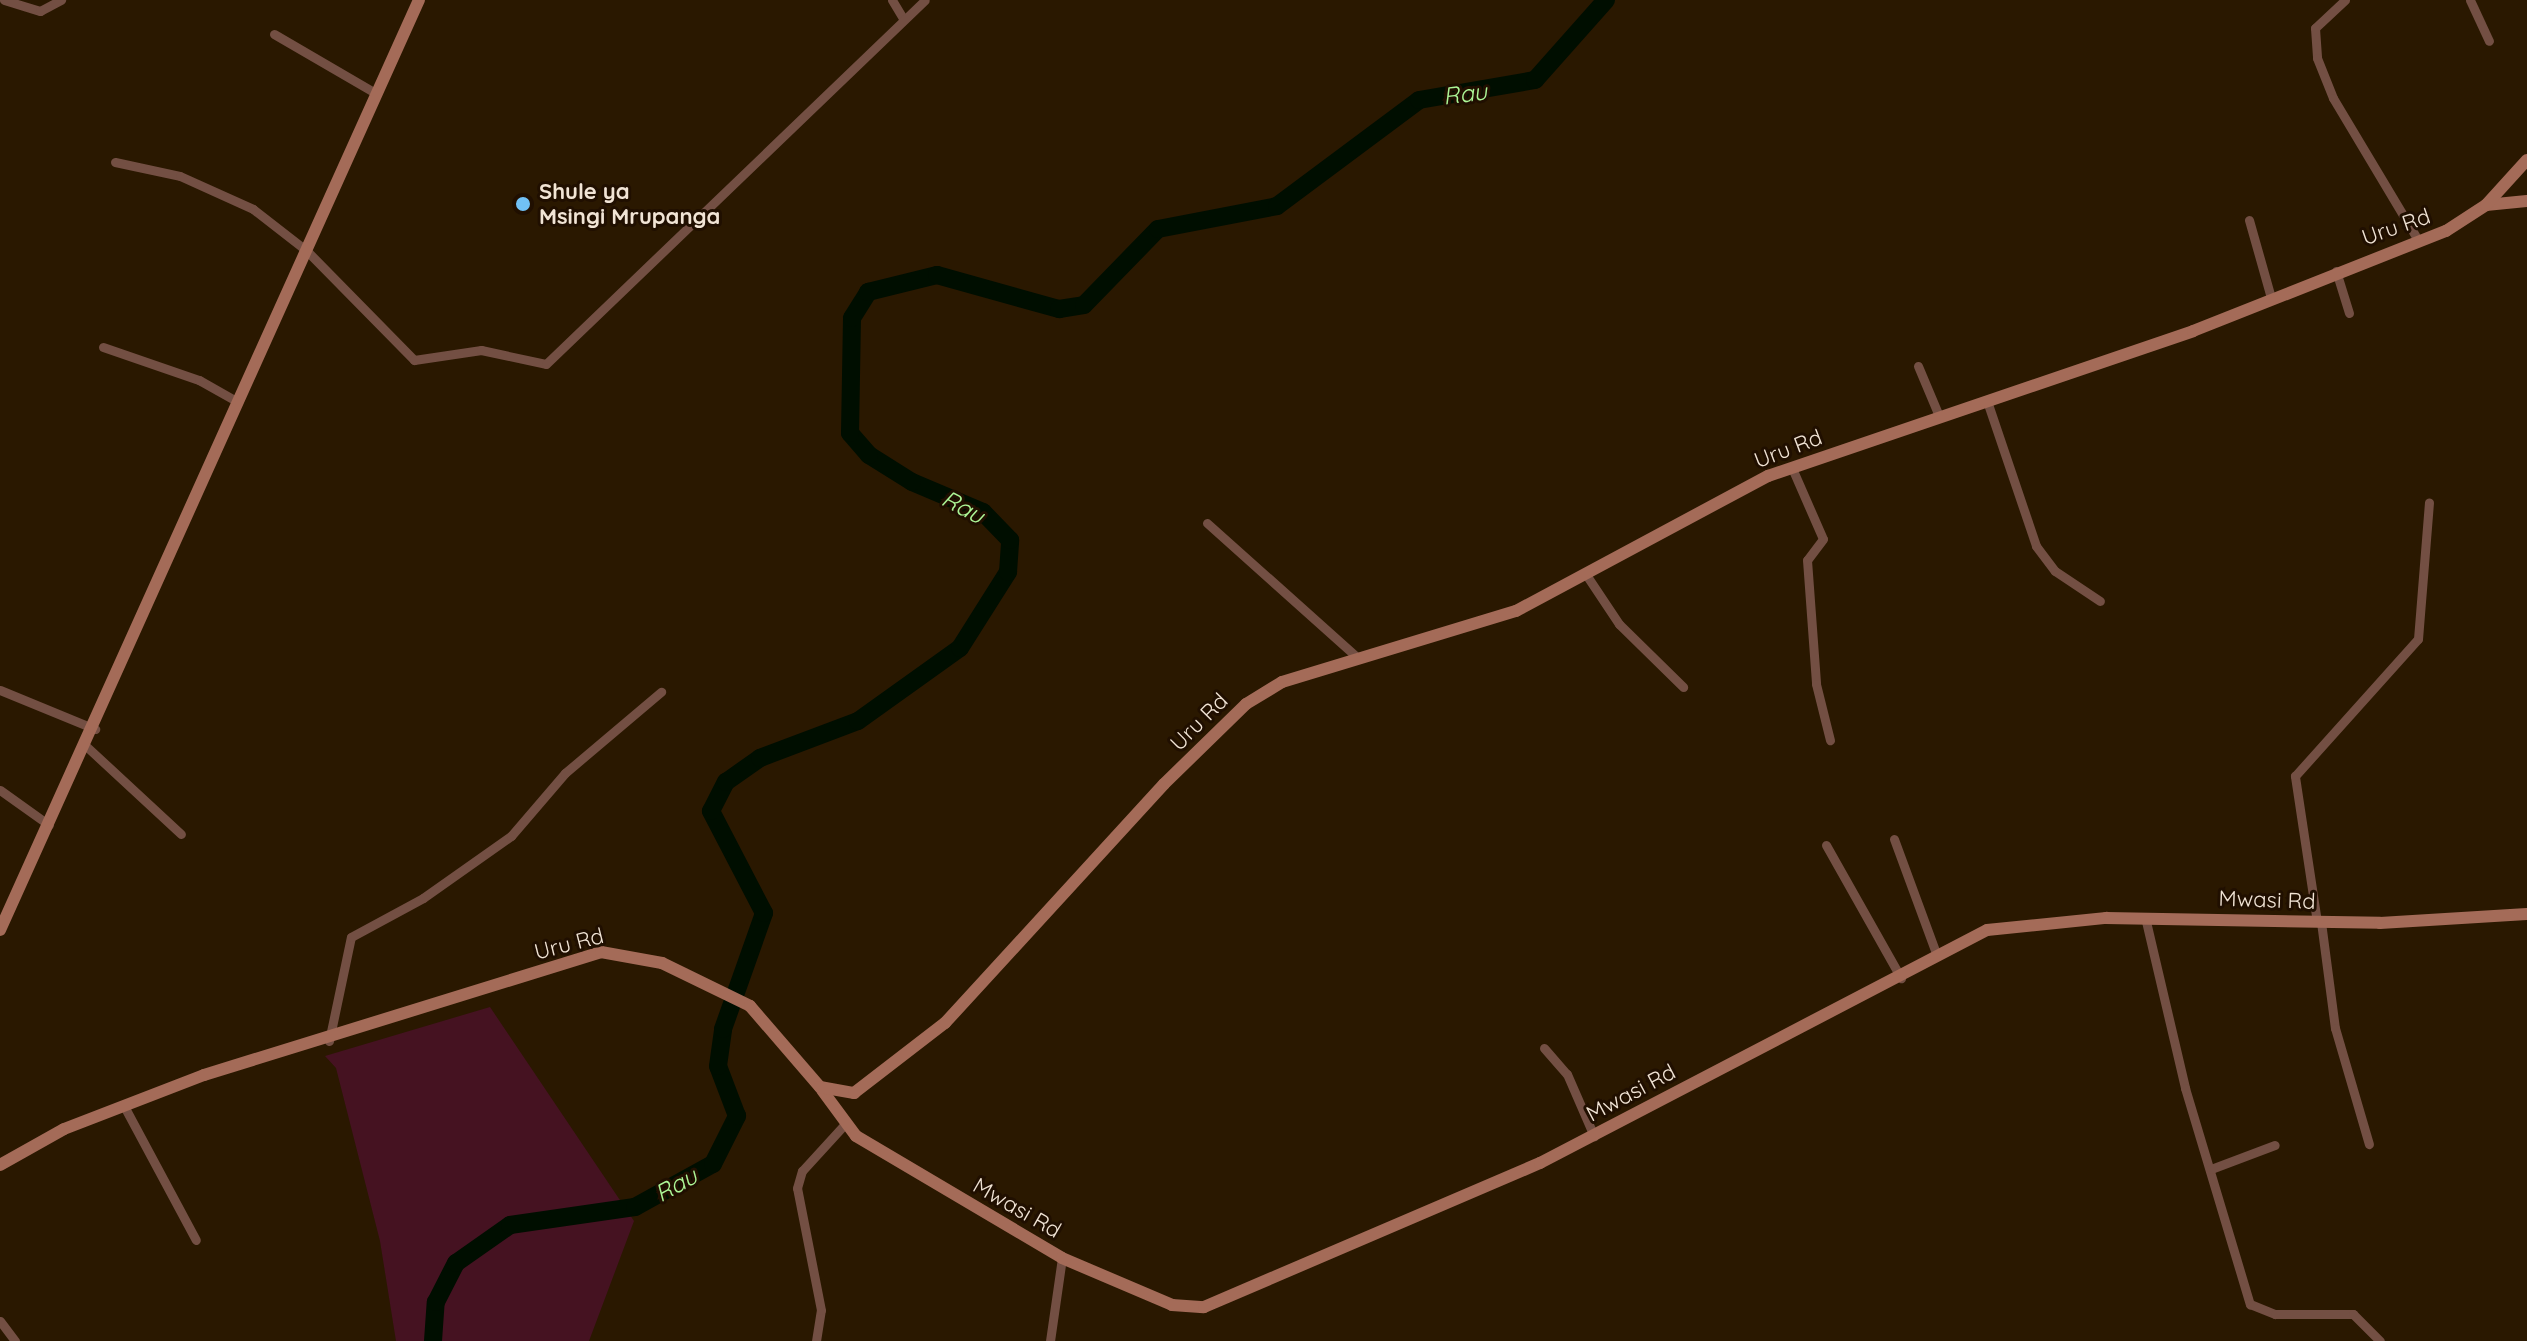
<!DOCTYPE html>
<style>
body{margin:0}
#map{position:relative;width:2527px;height:1341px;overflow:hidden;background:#2a1800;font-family:Quicksand,sans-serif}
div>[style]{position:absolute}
.green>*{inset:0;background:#451221}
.river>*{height:18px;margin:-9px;padding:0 9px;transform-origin:9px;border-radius:9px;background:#000e00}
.street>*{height:9px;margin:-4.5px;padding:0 4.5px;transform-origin:4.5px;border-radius:4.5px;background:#734f43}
.secondary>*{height:12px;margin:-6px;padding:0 6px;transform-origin:6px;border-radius:6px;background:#a46b58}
.dots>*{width:22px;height:22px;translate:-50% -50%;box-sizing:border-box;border:4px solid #200f00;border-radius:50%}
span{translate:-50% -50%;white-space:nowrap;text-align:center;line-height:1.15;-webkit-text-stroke:6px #200f00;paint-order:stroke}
.poi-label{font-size:22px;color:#f1e4d5;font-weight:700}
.left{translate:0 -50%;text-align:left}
.street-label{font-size:22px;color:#f1e4d5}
.water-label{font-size:24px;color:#adf797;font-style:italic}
</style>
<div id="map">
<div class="green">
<div style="clip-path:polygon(490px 1007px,634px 1221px,589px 1341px,396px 1341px,380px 1241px,336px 1068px,325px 1056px)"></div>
</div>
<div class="river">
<div style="left:433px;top:1341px;width:39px;rotate:-86deg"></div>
<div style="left:436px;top:1302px;width:44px;rotate:-62.9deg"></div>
<div style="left:456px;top:1263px;width:66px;rotate:-35.1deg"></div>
<div style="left:510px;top:1225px;width:126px;rotate:-8.2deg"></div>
<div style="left:635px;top:1207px;width:89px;rotate:-28.9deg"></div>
<div style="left:713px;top:1164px;width:54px;rotate:-63.4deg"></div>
<div style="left:737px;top:1116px;width:53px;rotate:-110.8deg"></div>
<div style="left:718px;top:1066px;width:37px;rotate:-82deg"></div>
<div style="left:723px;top:1029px;width:123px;rotate:-70.5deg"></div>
<div style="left:764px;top:913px;width:115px;rotate:-117.5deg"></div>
<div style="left:711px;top:811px;width:33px;rotate:-63deg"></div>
<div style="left:726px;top:782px;width:42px;rotate:-35.2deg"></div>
<div style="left:760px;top:758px;width:105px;rotate:-20.7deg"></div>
<div style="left:858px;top:721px;width:125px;rotate:-35.6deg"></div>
<div style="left:960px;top:648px;width:90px;rotate:-57.7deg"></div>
<div style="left:1008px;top:572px;width:32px;rotate:-86deg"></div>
<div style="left:1010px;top:540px;width:39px;rotate:-134deg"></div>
<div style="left:983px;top:512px;width:77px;rotate:-157.1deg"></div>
<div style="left:912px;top:482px;width:51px;rotate:-147.9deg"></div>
<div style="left:869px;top:455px;width:29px;rotate:-131deg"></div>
<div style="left:850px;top:433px;width:115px;rotate:-89deg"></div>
<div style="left:852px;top:318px;width:31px;rotate:-58deg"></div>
<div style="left:868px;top:292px;width:71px;rotate:-13.8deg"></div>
<div style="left:937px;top:275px;width:127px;rotate:15.6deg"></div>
<div style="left:1059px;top:309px;width:25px;rotate:-9deg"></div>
<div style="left:1084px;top:305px;width:106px;rotate:-45.8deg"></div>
<div style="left:1158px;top:229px;width:121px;rotate:-10.9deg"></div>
<div style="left:1277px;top:206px;width:177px;rotate:-36.7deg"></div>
<div style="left:1419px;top:100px;width:118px;rotate:-9.8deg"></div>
<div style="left:1535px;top:80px;width:107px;rotate:-48.4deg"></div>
</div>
<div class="street">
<div style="left:4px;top:0;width:38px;rotate:17deg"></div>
<div style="left:40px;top:11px;width:24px;rotate:-28deg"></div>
<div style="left:892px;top:0;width:21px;rotate:59deg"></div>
<div style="left:2345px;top:0;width:41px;rotate:137deg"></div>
<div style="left:2315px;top:28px;width:30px;rotate:86deg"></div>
<div style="left:2317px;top:58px;width:43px;rotate:68.2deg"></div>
<div style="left:2333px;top:98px;width:165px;rotate:59.1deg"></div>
<div style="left:2470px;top:0;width:45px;rotate:65.1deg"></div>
<div style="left:274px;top:34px;width:119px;rotate:30.2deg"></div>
<div style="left:115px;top:162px;width:66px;rotate:12.2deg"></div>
<div style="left:180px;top:176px;width:80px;rotate:24.3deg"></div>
<div style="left:253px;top:209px;width:68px;rotate:37.9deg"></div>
<div style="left:307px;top:251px;width:153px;rotate:45.5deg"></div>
<div style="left:414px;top:360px;width:68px;rotate:-8.5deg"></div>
<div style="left:481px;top:350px;width:66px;rotate:12.2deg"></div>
<div style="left:546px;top:364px;width:525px;rotate:-43.84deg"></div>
<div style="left:2249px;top:220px;width:81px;rotate:74.2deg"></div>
<div style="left:2336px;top:271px;width:44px;rotate:72.8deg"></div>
<div style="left:103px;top:347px;width:102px;rotate:19deg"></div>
<div style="left:199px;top:380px;width:45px;rotate:29.4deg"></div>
<div style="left:1918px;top:366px;width:54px;rotate:67.2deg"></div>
<div style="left:1987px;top:401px;width:153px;rotate:71.3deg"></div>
<div style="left:2036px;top:546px;width:31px;rotate:53deg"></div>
<div style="left:2055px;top:571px;width:54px;rotate:33.7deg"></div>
<div style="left:1792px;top:468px;width:77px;rotate:66.4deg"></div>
<div style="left:1823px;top:539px;width:26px;rotate:127deg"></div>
<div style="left:1807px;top:560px;width:124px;rotate:85.8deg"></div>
<div style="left:1816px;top:684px;width:58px;rotate:76deg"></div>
<div style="left:1207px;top:523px;width:200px;rotate:41.8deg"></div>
<div style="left:1587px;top:576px;width:58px;rotate:56.3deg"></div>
<div style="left:1619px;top:624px;width:90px;rotate:44.5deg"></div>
<div style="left:0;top:690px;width:103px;rotate:22.3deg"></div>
<div style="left:87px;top:747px;width:128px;rotate:42.8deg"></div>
<div style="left:0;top:790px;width:60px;rotate:35.5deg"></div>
<div style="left:1894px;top:839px;width:125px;rotate:69.8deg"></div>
<div style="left:1826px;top:845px;width:153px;rotate:60.6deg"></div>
<div style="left:2145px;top:917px;width:176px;rotate:76.8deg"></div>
<div style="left:2185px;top:1088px;width:226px;rotate:73.3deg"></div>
<div style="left:2250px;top:1304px;width:27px;rotate:22deg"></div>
<div style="left:2275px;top:1314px;width:78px"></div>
<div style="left:2353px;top:1314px;width:38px;rotate:45deg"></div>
<div style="left:2317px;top:922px;width:148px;rotate:-98.6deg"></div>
<div style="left:2295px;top:776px;width:184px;rotate:-48.1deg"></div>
<div style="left:2418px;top:639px;width:137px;rotate:-85.4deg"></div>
<div style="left:2321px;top:922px;width:107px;rotate:82.5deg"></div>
<div style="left:2335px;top:1028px;width:121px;rotate:73.7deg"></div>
<div style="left:329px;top:1041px;width:106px;rotate:-78.1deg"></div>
<div style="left:351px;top:937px;width:82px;rotate:-28.4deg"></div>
<div style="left:423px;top:898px;width:108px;rotate:-35.2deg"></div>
<div style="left:511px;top:836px;width:83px;rotate:-49.4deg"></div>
<div style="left:565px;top:773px;width:126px;rotate:-40.2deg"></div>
<div style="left:1544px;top:1048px;width:35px;rotate:49deg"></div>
<div style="left:1567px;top:1074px;width:68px;rotate:66.5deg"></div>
<div style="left:124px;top:1106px;width:152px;rotate:61.8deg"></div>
<div style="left:2211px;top:1169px;width:68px;rotate:-20.6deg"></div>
<div style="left:0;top:1321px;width:25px;rotate:53deg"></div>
<div style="left:816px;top:1341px;width:31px;rotate:-81deg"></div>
<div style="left:821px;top:1310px;width:124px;rotate:-101.1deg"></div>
<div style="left:797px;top:1188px;width:18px;rotate:-74deg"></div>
<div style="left:802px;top:1171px;width:62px;rotate:-47.6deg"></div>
<div style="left:1050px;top:1341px;width:84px;rotate:-81.8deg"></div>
</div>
<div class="secondary">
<div style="left:2486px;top:205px;width:41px;rotate:-5.6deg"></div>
<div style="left:0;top:930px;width:1020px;rotate:-65.75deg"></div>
<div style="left:822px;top:1090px;width:57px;rotate:53.5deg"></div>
<div style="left:856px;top:1136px;width:239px;rotate:30.6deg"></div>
<div style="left:1062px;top:1258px;width:120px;rotate:23.1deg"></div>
<div style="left:1172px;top:1305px;width:32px;rotate:4deg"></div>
<div style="left:1204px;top:1307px;width:366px;rotate:-23.2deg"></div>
<div style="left:1540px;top:1163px;width:504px;rotate:-27.53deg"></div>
<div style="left:1987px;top:930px;width:120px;rotate:-5.8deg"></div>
<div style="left:2106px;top:918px;width:274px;rotate:1deg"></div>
<div style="left:2380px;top:923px;width:147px;rotate:-3.5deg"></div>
<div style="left:0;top:1165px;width:73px;rotate:-29.4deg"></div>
<div style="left:64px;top:1129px;width:150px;rotate:-21.1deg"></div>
<div style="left:204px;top:1075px;width:416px;rotate:-17.2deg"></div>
<div style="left:601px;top:952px;width:62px;rotate:10.2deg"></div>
<div style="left:662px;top:963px;width:98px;rotate:26deg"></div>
<div style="left:750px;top:1006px;width:107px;rotate:49.2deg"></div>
<div style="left:820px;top:1087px;width:35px;rotate:10deg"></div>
<div style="left:854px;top:1093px;width:115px;rotate:-37.6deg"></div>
<div style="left:945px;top:1023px;width:324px;rotate:-47.5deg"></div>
<div style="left:1164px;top:784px;width:115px;rotate:-44.3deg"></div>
<div style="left:1246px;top:704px;width:42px;rotate:-31.4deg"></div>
<div style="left:1282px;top:682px;width:245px;rotate:-16.9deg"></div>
<div style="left:1516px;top:611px;width:286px;rotate:-28.2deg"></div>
<div style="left:1768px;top:476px;width:449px;rotate:-18.8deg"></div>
<div style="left:2193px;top:331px;width:272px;rotate:-21.6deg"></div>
<div style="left:2446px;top:231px;width:48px;rotate:-33deg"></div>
<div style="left:2486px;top:205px;width:61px;rotate:-47.7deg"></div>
</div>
<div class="dots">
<div style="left:523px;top:204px;background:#71c1f5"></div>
</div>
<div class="poi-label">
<span class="left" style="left:539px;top:204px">Shule ya<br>Msingi Mrupanga</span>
</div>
<div class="street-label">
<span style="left:2396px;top:227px;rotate:-19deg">Uru Rd</span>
<span style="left:1788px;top:449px;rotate:-21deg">Uru Rd</span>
<span style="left:1199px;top:722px;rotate:-45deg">Uru Rd</span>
<span style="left:2267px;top:900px;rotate:2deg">Mwasi Rd</span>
<span style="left:569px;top:944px;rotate:-14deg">Uru Rd</span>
<span style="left:1631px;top:1093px;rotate:-28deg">Mwasi Rd</span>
<span style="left:1017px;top:1208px;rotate:30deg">Mwasi Rd</span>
</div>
<div class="water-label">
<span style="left:1465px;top:94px;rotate:-7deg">Rau</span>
<span style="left:963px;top:507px;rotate:28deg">Rau</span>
<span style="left:676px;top:1185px;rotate:-29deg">Rau</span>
</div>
</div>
